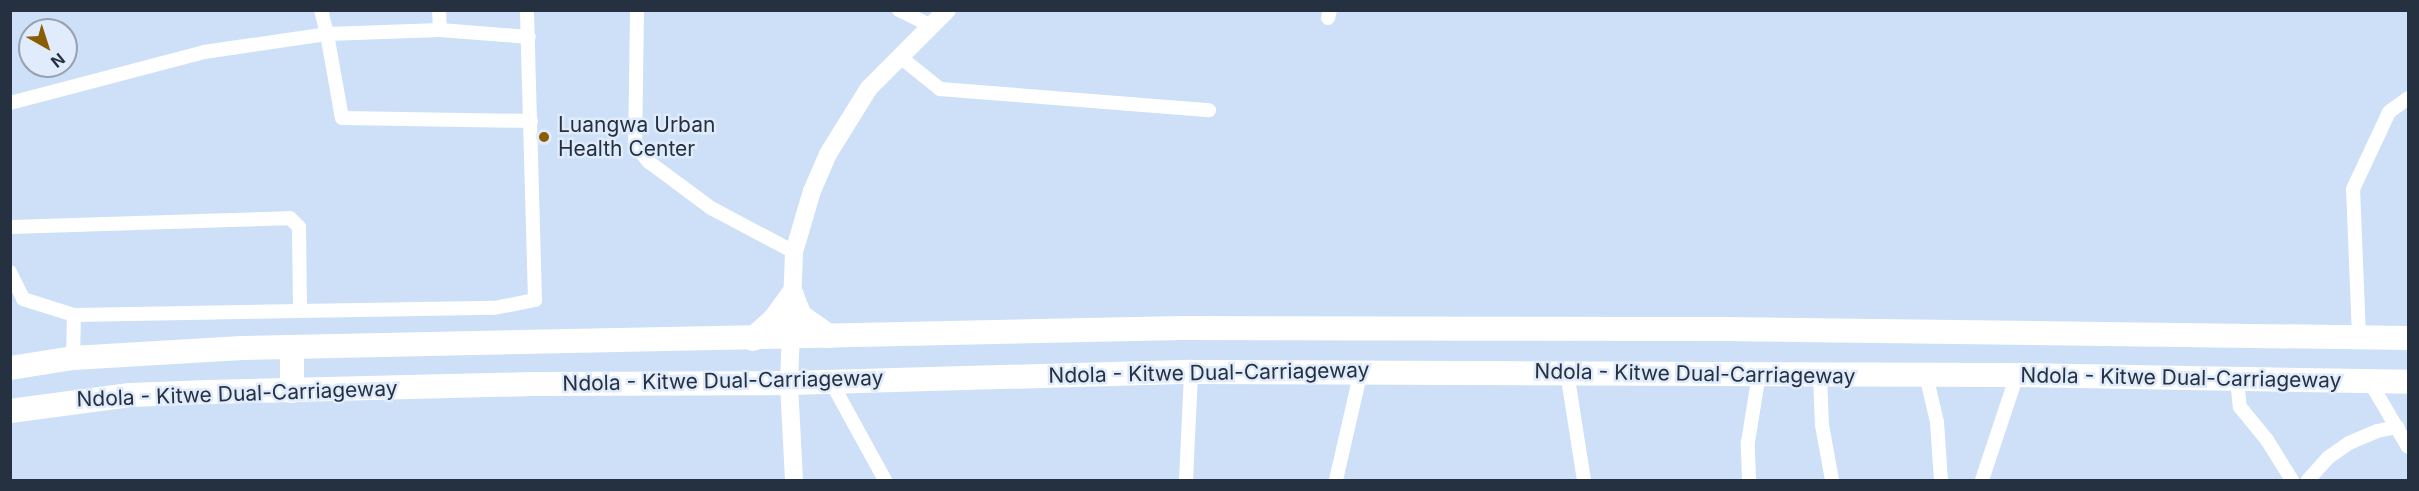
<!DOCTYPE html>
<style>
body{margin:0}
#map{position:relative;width:2419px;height:491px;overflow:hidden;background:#cde0f7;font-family:Inter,sans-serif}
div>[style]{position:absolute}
.street>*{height:14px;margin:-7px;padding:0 7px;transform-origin:7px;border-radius:7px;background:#fff}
.secondary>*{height:18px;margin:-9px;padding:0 9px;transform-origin:9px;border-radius:9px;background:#fff}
.highway>*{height:24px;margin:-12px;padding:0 12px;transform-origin:12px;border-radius:12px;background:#fff}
.dots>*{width:16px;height:16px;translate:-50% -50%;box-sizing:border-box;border:3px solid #e0ecfc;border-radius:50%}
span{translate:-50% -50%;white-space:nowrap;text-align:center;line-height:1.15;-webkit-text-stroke:5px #e0ecfc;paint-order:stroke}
.poi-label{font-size:21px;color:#253140}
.left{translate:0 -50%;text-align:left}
.street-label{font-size:21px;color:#253140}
.frame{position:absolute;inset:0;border:12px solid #253140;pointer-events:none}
.north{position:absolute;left:18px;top:18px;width:60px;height:60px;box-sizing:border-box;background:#e0ecfc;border:2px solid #95a1b1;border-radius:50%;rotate:141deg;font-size:16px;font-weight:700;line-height:24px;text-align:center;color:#253140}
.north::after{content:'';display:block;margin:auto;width:21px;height:27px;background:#8b5d02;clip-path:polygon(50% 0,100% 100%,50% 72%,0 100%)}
</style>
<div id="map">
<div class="street">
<div style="left:321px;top:10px;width:25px;rotate:76deg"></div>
<div style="left:327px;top:34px;width:113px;rotate:-2deg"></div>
<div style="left:440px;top:30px;width:89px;rotate:4.5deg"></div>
<div style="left:439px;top:10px;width:20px;rotate:87deg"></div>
<div style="left:637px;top:10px;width:135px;rotate:90.8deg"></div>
<div style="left:635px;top:145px;width:22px;rotate:51deg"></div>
<div style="left:649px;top:162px;width:77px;rotate:36.6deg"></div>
<div style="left:711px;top:208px;width:94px;rotate:27.9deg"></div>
<div style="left:899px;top:10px;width:37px;rotate:26deg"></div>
<div style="left:1328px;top:18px;width:8px;rotate:-76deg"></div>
<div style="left:899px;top:56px;width:53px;rotate:38.8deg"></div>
<div style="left:940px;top:89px;width:270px;rotate:4.5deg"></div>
<div style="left:10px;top:103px;width:201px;rotate:-14.7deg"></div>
<div style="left:204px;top:52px;width:124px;rotate:-8.3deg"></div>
<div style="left:327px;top:34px;width:85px;rotate:79.9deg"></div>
<div style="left:342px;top:118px;width:189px;rotate:0.9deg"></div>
<div style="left:10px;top:227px;width:280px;rotate:-1.8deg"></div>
<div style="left:290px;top:218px;width:13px;rotate:45deg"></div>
<div style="left:299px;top:227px;width:82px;rotate:89.3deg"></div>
<div style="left:10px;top:272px;width:30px;rotate:64deg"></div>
<div style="left:23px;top:299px;width:53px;rotate:17.4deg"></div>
<div style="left:2359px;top:337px;width:148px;rotate:-92.3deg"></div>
<div style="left:2353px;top:189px;width:85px;rotate:-64.9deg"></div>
<div style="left:2389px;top:112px;width:24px;rotate:-36deg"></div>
<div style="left:73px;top:358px;width:43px;rotate:-88.7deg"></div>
<div style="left:74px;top:315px;width:420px;rotate:-1deg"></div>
<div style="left:494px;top:308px;width:42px;rotate:-11deg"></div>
<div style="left:535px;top:300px;width:290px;rotate:-91.6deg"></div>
<div style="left:1567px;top:372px;width:109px;rotate:81.1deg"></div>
<div style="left:1926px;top:375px;width:48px;rotate:76.8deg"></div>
<div style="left:1937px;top:422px;width:58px;rotate:86.1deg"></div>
<div style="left:1820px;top:376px;width:49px;rotate:87.7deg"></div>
<div style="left:1822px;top:425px;width:56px;rotate:79.7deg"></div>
<div style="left:830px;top:380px;width:114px;rotate:61.2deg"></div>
<div style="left:2237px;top:380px;width:27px;rotate:84deg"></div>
<div style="left:2240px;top:407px;width:43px;rotate:50.7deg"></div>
<div style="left:2267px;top:440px;width:47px;rotate:58deg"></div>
<div style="left:2370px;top:382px;width:75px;rotate:59.7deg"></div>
<div style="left:1186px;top:480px;width:108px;rotate:-87.3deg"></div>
<div style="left:1336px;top:480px;width:112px;rotate:-77.1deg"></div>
<div style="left:1749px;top:480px;width:38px;rotate:-92deg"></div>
<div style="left:1748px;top:442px;width:69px;rotate:-80.8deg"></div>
<div style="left:1982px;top:480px;width:111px;rotate:-71.6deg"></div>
<div style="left:2308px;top:480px;width:31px;rotate:-48deg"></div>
<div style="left:2329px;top:457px;width:24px;rotate:-35deg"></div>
<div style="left:2349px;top:443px;width:30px;rotate:-23deg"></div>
<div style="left:2377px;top:431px;width:21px;rotate:-11deg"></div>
</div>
<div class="secondary">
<div style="left:794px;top:480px;width:97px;rotate:-93deg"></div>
<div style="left:789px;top:383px;width:131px;rotate:-87.8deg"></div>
<div style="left:794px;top:252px;width:64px;rotate:-73.6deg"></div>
<div style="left:812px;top:191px;width:40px;rotate:-66.6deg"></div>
<div style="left:828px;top:154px;width:78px;rotate:-58.2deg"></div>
<div style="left:869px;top:88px;width:110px;rotate:-45deg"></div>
</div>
<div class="highway">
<div style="left:792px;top:296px;width:22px;rotate:68deg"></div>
<div style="left:800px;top:316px;width:35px;rotate:35deg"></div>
<div style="left:753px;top:339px;width:30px;rotate:-42deg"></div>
<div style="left:775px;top:319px;width:29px;rotate:-54deg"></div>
<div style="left:10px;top:368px;width:64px;rotate:-9deg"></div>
<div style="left:73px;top:358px;width:169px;rotate:-3.4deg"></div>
<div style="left:242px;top:348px;width:940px;rotate:-1.22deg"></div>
<div style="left:1182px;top:328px;width:542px;rotate:0.11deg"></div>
<div style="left:1724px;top:329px;width:684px;rotate:0.75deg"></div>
<div style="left:292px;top:391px;width:44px;rotate:-90deg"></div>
<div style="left:10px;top:411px;width:121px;rotate:-7.6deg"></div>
<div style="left:130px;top:395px;width:78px;rotate:-2.2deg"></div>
<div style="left:208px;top:392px;width:325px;rotate:-1.4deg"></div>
<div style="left:533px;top:384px;width:256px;rotate:-0.2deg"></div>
<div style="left:789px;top:383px;width:402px;rotate:-1.6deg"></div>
<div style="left:1191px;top:372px;width:826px;rotate:0.21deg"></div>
<div style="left:2017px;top:375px;width:391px;rotate:1deg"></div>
</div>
<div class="dots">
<div style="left:544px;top:137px;background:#8b5d02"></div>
</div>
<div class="poi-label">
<span class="left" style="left:558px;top:137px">Luangwa Urban<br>Health Center</span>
</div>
<div class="street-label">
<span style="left:1209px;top:373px;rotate:-1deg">Ndola - Kitwe Dual-Carriageway</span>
<span style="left:1695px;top:374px;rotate:1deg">Ndola - Kitwe Dual-Carriageway</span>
<span style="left:2181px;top:378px;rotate:1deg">Ndola - Kitwe Dual-Carriageway</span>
<span style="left:723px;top:381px;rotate:-1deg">Ndola - Kitwe Dual-Carriageway</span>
<span style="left:237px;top:394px;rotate:-2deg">Ndola - Kitwe Dual-Carriageway</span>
</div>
<div class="frame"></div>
<div class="north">N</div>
</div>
